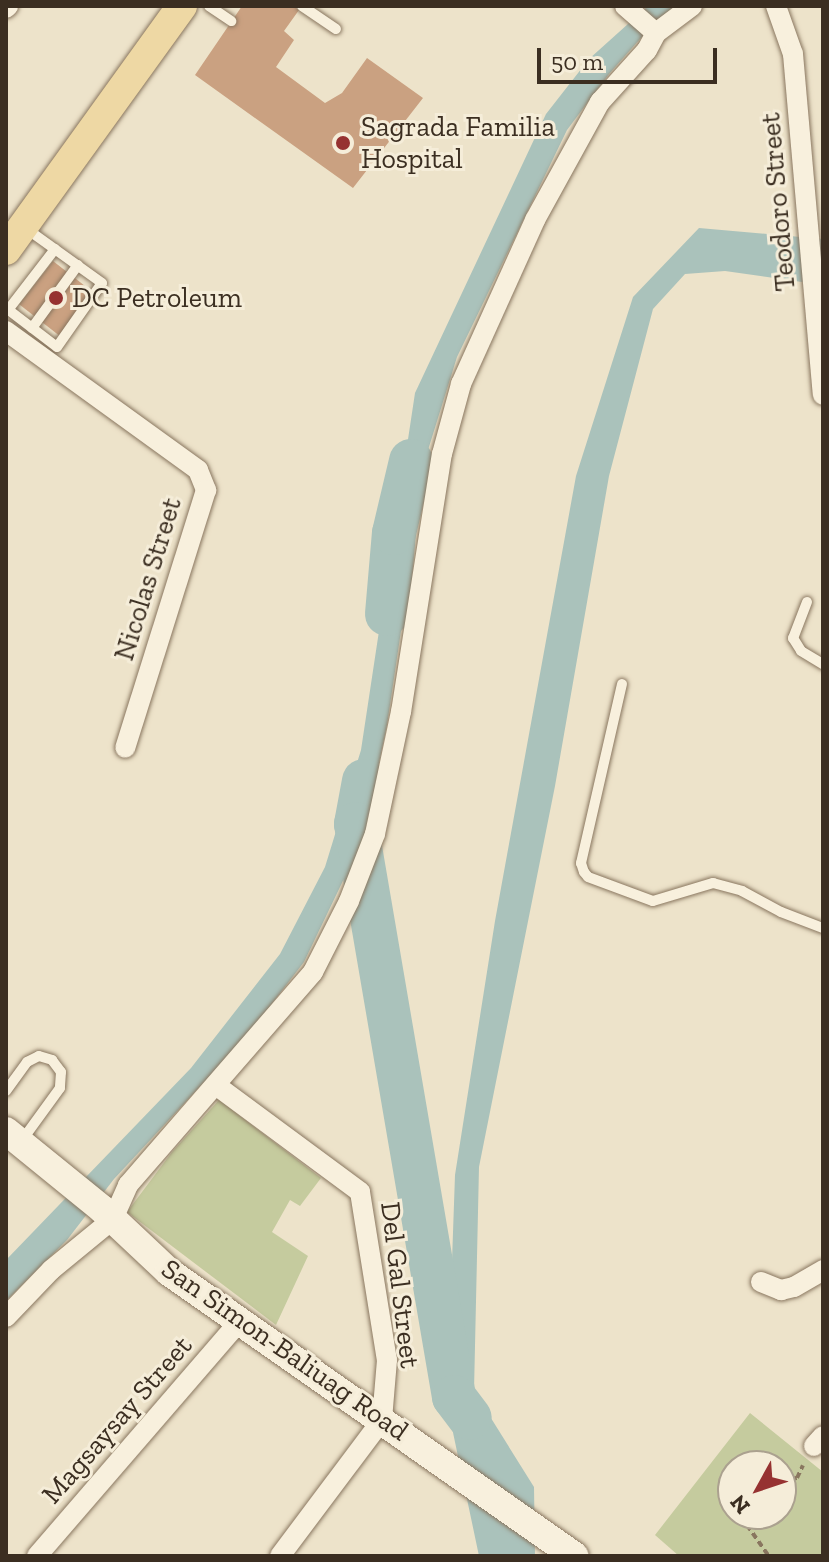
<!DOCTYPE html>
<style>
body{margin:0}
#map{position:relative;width:829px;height:1562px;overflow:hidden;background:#ede3ca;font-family:"Zilla Slab",serif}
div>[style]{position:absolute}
.green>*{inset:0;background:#c5cb9e}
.water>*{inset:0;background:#aac2bb}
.river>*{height:44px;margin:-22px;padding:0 22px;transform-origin:22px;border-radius:22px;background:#aac2bb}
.building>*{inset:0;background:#caa181;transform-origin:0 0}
.path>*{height:4px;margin-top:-2px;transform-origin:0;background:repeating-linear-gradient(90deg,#89765f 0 6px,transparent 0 10px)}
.roads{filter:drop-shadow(0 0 2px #89765f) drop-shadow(0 0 2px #89765f)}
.service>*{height:10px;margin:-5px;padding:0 5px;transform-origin:5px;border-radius:5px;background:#f8f0dd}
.minor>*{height:20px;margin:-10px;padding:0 10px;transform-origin:10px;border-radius:10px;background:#f8f0dd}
.secondary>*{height:28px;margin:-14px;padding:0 14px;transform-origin:14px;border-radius:14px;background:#f8f0dd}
.primary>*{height:30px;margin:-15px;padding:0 15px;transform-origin:15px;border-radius:15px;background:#eed8a4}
.dots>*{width:22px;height:22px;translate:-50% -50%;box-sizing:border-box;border:4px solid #f5edd9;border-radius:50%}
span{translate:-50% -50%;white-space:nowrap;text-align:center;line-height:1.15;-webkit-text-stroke:6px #f5edd9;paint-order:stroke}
.poi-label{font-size:28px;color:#3b2e21}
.left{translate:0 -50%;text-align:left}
.street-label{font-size:28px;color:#3b2e21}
.frame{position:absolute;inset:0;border:8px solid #3b2e21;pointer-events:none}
.north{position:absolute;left:717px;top:1450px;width:80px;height:80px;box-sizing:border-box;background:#f5edd9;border:2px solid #aba18f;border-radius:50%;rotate:230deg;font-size:22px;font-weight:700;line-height:32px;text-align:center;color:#3b2e21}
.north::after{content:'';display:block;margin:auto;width:28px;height:36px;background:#963231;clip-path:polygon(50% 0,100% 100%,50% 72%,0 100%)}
.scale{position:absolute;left:537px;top:48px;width:180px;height:36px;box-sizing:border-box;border:4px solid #3b2e21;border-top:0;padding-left:10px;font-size:24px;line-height:28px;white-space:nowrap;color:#3b2e21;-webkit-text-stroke:6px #f5edd9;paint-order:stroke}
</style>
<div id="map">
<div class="green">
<div style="clip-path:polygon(219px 1100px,321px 1178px,300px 1206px,290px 1200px,272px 1232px,308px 1256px,276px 1325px,127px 1212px,172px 1152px)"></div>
<div style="clip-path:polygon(evenodd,750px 1413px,823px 1472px,823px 1556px,679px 1556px,655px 1535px,750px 1413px,733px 1466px,781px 1466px,781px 1514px,733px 1514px,733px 1466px)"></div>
</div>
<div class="water">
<div style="clip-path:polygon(648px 6px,675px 6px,656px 21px,609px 74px,567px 130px,457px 357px,428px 450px,387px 725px,369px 811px,352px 862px,304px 962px,247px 1036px,114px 1179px,67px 1240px,6px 1301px,6px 1260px,191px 1068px,280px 954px,325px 867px,361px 750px,415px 393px,546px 114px,589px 59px)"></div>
<div style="clip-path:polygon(699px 228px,823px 239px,823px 285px,725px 271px,685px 274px,653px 309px,609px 476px,555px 786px,479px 1167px,474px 1391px,534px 1487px,535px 1556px,479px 1556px,447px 1404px,455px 1175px,495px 921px,576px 476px,633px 297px)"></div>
</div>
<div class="river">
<div style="left:387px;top:614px;width:81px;rotate:-85.1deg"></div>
<div style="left:394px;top:533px;width:74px;rotate:-76.7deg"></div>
<div style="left:364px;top:781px;width:44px;rotate:100.5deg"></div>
<div style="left:356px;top:824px;width:581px;rotate:80.29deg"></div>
<div style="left:454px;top:1397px;width:26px;rotate:53deg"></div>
</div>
<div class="building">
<div style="clip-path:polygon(242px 6px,293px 6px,299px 10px,284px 31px,294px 40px,276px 67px,325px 103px,342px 93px,367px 58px,423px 98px,353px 188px,195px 75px)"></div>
<div style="left:53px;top:261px;width:52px;height:55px;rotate:38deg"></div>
</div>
<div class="path">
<div style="left:781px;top:1481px;width:16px;rotate:-11deg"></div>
<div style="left:797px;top:1478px;width:14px;rotate:-65deg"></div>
<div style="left:745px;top:1514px;width:11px;rotate:80deg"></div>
<div style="left:747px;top:1525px;width:38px;rotate:55deg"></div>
</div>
<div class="roads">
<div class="service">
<div style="left:209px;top:6px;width:27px;rotate:34deg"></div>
<div style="left:302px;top:6px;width:41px;rotate:34.1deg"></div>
<div style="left:6px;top:308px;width:64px;rotate:37.4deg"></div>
<div style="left:57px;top:347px;width:78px;rotate:-54.9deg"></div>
<div style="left:102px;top:283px;width:96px;rotate:-144.3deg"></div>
<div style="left:8px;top:310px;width:77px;rotate:-52.4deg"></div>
<div style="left:32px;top:328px;width:78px;rotate:-53.9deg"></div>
<div style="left:807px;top:602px;width:39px;rotate:111deg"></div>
<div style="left:793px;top:638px;width:15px;rotate:58deg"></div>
<div style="left:801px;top:651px;width:26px;rotate:31deg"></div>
<div style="left:622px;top:684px;width:184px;rotate:102.9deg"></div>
<div style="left:581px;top:863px;width:9px;rotate:72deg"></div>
<div style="left:584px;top:872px;width:6px;rotate:51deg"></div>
<div style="left:588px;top:877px;width:69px;rotate:20.3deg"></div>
<div style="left:653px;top:901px;width:63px;rotate:-16.7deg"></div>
<div style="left:713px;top:883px;width:30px;rotate:15deg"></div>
<div style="left:742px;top:891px;width:44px;rotate:28.3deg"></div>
<div style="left:781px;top:912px;width:45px;rotate:20.9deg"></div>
<div style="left:6px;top:1091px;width:36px;rotate:-54deg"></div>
<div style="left:27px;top:1062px;width:13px;rotate:-27deg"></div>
<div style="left:39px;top:1056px;width:14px;rotate:17deg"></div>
<div style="left:52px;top:1060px;width:15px;rotate:53deg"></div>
<div style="left:61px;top:1072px;width:16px;rotate:94deg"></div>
<div style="left:60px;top:1088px;width:68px;rotate:126deg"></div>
</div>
<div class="minor">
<div style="left:625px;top:6px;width:41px;rotate:41.1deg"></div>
<div style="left:776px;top:6px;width:51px;rotate:70.5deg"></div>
<div style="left:793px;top:54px;width:342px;rotate:85deg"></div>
<div style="left:6px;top:8px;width:3px;rotate:-45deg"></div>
<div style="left:6px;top:331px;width:237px;rotate:35.9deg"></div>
<div style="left:198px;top:470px;width:22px;rotate:68deg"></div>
<div style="left:206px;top:490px;width:270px;rotate:107.4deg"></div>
<div style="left:217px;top:1086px;width:178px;rotate:36.5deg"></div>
<div style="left:360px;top:1192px;width:170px;rotate:80.9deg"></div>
<div style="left:387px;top:1360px;width:60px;rotate:94.8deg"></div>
<div style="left:382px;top:1420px;width:170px;rotate:126.9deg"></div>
<div style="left:761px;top:1282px;width:22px;rotate:22deg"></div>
<div style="left:781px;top:1290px;width:13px;rotate:-13deg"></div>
<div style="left:794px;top:1287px;width:34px;rotate:-30deg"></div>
<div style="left:6px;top:1317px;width:65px;rotate:-46.2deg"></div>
<div style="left:51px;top:1270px;width:80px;rotate:-39.4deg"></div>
<div style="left:113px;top:1219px;width:37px;rotate:-66deg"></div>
<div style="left:128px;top:1185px;width:282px;rotate:-49deg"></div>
<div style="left:313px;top:972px;width:80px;rotate:-63.1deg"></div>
<div style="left:349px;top:901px;width:72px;rotate:-68.8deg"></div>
<div style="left:375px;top:834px;width:125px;rotate:-78deg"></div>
<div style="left:401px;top:712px;width:261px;rotate:-81deg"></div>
<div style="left:442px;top:454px;width:73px;rotate:-74.8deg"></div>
<div style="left:461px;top:384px;width:180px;rotate:-65.7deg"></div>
<div style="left:535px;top:220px;width:135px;rotate:-61.2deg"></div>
<div style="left:600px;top:102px;width:70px;rotate:-47.9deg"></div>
<div style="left:647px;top:50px;width:19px;rotate:-62deg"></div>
<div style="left:656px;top:33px;width:45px;rotate:-36.9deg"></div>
<div style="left:814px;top:1446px;width:13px;rotate:-48deg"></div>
<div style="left:37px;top:1556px;width:311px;rotate:-49.2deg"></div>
</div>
<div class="secondary">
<div style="left:6px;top:1131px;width:124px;rotate:39.1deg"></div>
<div style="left:102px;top:1209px;width:92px;rotate:43.2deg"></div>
<div style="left:169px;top:1272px;width:495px;rotate:35deg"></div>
</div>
<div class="primary">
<div style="left:6px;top:250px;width:301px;rotate:-54.2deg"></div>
</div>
</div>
<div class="dots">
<div style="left:343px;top:143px;background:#963231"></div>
<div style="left:56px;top:298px;background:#963231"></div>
</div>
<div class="poi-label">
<span class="left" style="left:361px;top:143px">Sagrada Familia<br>Hospital</span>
<span class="left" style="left:72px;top:298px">DC Petroleum</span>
</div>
<div class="street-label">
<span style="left:778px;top:202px;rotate:-95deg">Teodoro Street</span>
<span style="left:148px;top:579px;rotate:-73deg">Nicolas Street</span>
<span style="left:400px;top:1285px;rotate:83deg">Del Gal Street</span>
<span style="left:285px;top:1350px;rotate:35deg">San Simon-Baliuag Road</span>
<span style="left:117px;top:1420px;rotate:-49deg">Magsaysay Street</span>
</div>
<div class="frame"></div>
<div class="north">N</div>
<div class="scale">50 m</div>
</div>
